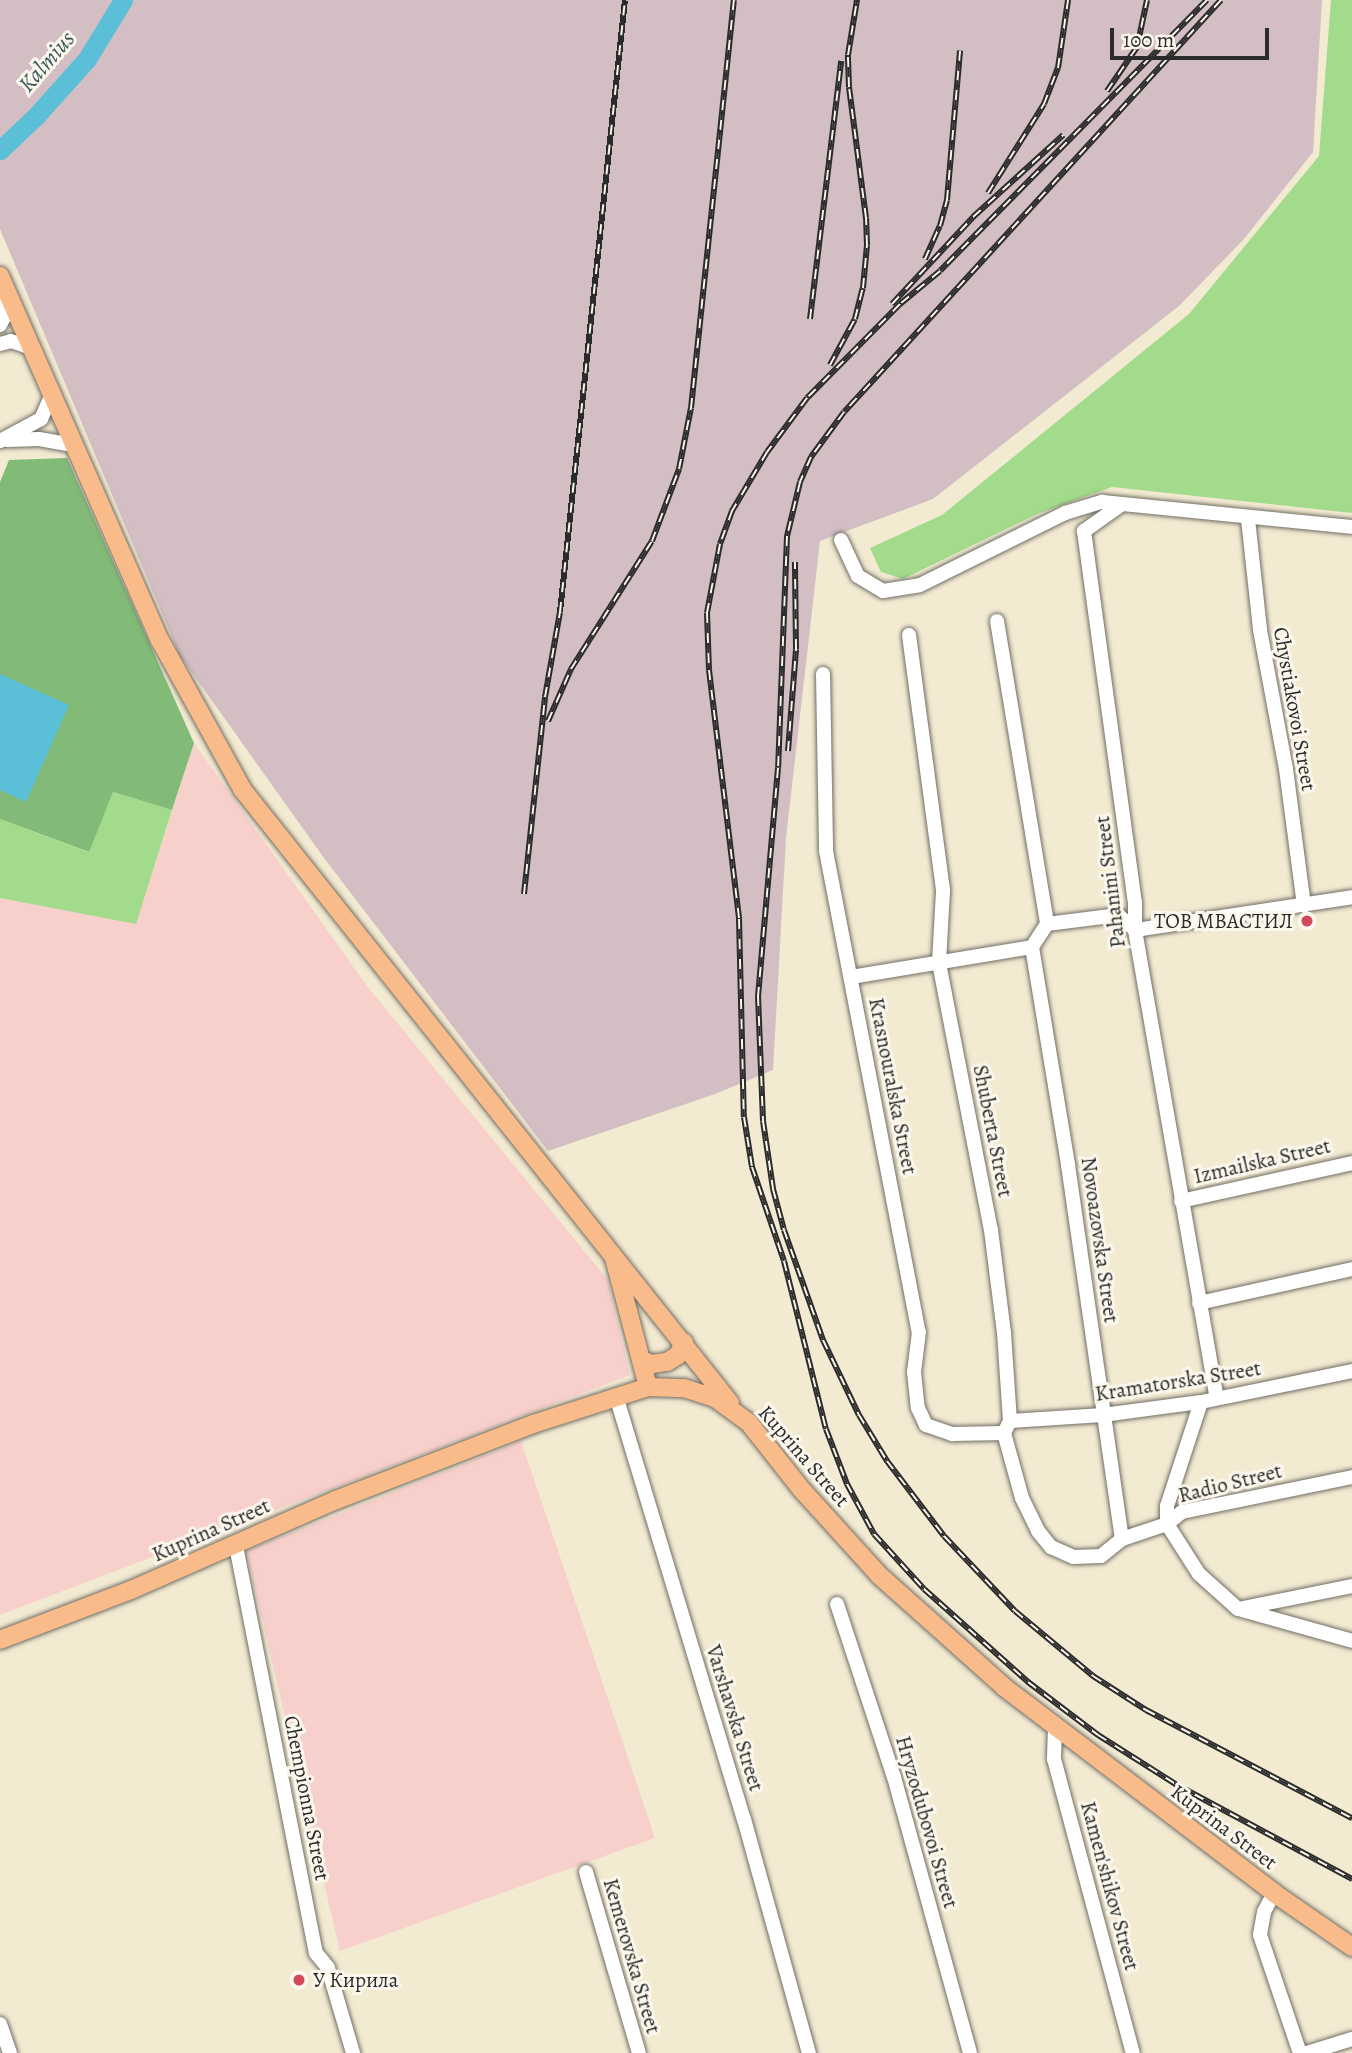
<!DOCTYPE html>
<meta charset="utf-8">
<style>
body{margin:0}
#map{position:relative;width:1352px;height:2053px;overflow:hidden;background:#f3ead2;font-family:Alegreya,serif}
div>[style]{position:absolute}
.built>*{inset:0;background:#f7d0cc}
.industrial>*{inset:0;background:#d2bec3}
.green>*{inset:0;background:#a3db8c}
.forest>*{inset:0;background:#82bb78}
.water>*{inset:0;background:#5abfd7}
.river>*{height:19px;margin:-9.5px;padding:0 9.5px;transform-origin:9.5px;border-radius:9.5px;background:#5abfd7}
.roads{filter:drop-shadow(0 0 2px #716e65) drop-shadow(0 0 2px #716e65)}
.minor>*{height:14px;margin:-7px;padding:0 7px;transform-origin:7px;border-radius:7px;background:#fff}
.major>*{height:18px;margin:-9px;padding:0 9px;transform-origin:9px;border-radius:9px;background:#fabb8b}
.rail>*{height:6px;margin-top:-3px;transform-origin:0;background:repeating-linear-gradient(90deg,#fbf7ec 0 10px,#2b2b2b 0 20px);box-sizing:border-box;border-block:2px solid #2b2b2b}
.dots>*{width:19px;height:19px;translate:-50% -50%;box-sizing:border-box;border:4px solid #fbf7ec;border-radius:50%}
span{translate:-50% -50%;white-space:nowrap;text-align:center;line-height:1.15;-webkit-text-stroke:6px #fbf7ec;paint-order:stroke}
.street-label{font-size:21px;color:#2b2b2b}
.poi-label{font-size:21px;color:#2b2b2b}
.right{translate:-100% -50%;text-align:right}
.left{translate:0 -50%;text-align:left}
.water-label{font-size:23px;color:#39575f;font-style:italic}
.scale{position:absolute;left:1110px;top:28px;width:159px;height:32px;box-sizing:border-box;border:4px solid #2b2b2b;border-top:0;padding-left:9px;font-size:21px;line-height:24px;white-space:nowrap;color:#2b2b2b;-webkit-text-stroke:5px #fbf7ec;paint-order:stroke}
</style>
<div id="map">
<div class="built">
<div style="clip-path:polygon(194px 743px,367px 986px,608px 1280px,630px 1375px,0 1615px,0 898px,136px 923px)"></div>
<div style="clip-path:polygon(521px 1441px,655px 1838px,340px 1951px,246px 1551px)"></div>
</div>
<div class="industrial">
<div style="clip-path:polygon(0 0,1322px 0,1313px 152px,1244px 239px,1179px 306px,933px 499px,820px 541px,786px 838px,773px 1070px,715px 1094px,548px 1151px,324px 858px,180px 656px,0 229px)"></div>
</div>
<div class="green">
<div style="clip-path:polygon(1331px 0,1352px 0,1352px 513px,1112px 487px,1037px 514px,903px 579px,881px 572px,870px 548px,942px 515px,1189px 314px,1319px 156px)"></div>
<div style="clip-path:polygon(113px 792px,172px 810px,136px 924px,0 898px,0 819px,88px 852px)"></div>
</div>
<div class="forest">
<div style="clip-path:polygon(67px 458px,194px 743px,172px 810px,113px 792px,89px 852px,0 819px,0 482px,9px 460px)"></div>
</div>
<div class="water">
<div style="clip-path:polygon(0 674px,69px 705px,26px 802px,0 790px)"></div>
</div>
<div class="river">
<div style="left:0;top:150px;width:50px;rotate:-43.4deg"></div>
<div style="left:36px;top:116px;width:76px;rotate:-48.2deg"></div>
<div style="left:87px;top:59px;width:69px;rotate:-58.6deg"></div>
</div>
<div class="roads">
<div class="minor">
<div style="left:0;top:325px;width:9px;rotate:-63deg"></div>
<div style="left:4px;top:317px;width:29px;rotate:-92deg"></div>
<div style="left:0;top:344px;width:11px;rotate:-15deg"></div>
<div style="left:11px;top:341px;width:21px;rotate:19deg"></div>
<div style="left:7px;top:440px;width:32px;rotate:-2deg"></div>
<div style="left:39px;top:439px;width:36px;rotate:10deg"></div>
<div style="left:0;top:441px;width:47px;rotate:-28.2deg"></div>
<div style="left:41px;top:419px;width:27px;rotate:-66deg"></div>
<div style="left:1122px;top:504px;width:47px;rotate:144.6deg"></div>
<div style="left:1084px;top:531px;width:374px;rotate:82.2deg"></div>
<div style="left:1135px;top:902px;width:28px;rotate:90deg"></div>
<div style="left:1135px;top:930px;width:475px;rotate:80.1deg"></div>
<div style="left:1248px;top:519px;width:112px;rotate:83.8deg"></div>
<div style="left:1260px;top:630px;width:141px;rotate:79.4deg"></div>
<div style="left:1286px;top:769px;width:138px;rotate:82.5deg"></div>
<div style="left:841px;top:540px;width:40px;rotate:65deg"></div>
<div style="left:858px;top:576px;width:29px;rotate:31deg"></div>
<div style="left:883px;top:591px;width:37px;rotate:-9deg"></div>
<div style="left:920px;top:585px;width:162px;rotate:-26.4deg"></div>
<div style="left:1065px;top:513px;width:39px;rotate:-17deg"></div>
<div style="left:1102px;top:502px;width:251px;rotate:5.7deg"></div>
<div style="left:997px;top:621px;width:307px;rotate:80.6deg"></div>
<div style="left:909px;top:635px;width:258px;rotate:82.4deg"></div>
<div style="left:943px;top:891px;width:72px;rotate:93.2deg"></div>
<div style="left:939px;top:963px;width:272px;rotate:79deg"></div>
<div style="left:991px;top:1230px;width:104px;rotate:82.8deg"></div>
<div style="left:1004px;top:1333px;width:88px;rotate:86.1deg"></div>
<div style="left:1010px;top:1421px;width:13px;rotate:117deg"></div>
<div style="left:1004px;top:1433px;width:67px;rotate:74.5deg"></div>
<div style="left:1022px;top:1498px;width:37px;rotate:64deg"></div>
<div style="left:1038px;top:1531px;width:21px;rotate:51deg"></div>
<div style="left:1051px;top:1547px;width:24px;rotate:24deg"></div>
<div style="left:1073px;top:1557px;width:28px;rotate:-2deg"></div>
<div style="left:1101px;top:1556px;width:27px;rotate:-39deg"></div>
<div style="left:1122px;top:1539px;width:47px;rotate:-18.4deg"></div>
<div style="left:1167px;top:1524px;width:19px;rotate:-39deg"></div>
<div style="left:1182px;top:1512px;width:174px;rotate:-11.6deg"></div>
<div style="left:823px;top:674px;width:177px;rotate:89deg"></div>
<div style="left:826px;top:851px;width:490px;rotate:79.1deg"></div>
<div style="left:919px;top:1332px;width:40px;rotate:97.1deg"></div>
<div style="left:914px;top:1372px;width:36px;rotate:84deg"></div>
<div style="left:918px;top:1408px;width:19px;rotate:65deg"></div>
<div style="left:926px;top:1425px;width:28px;rotate:19deg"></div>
<div style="left:952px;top:1434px;width:52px;rotate:-1.1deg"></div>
<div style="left:1032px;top:947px;width:221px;rotate:80.6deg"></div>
<div style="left:1068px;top:1165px;width:378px;rotate:81.8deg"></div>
<div style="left:851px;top:977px;width:183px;rotate:-9.4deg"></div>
<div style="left:1032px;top:947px;width:27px;rotate:-57deg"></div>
<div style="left:1047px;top:924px;width:72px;rotate:-7.2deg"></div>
<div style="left:1118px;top:915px;width:23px;rotate:41deg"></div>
<div style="left:1135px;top:930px;width:219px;rotate:-8.6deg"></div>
<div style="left:1181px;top:1201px;width:175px;rotate:-12.5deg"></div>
<div style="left:1199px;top:1303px;width:157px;rotate:-12.5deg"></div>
<div style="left:616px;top:1396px;width:442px;rotate:73.2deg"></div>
<div style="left:744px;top:1819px;width:243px;rotate:74.5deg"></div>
<div style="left:1201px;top:1402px;width:109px;rotate:108.1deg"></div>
<div style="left:1167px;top:1506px;width:18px;rotate:90deg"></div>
<div style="left:1167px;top:1524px;width:59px;rotate:57.4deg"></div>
<div style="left:1199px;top:1574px;width:52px;rotate:41.9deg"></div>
<div style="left:1238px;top:1609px;width:116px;rotate:-11.4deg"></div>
<div style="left:1010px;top:1421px;width:93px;rotate:-3.7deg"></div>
<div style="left:1103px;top:1415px;width:99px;rotate:-7.6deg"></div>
<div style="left:1201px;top:1402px;width:154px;rotate:-11.6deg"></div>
<div style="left:236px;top:1546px;width:415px;rotate:78.9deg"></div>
<div style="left:316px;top:1953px;width:19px;rotate:51deg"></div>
<div style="left:328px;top:1968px;width:89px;rotate:73.6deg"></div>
<div style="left:837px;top:1604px;width:182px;rotate:71.8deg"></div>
<div style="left:894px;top:1777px;width:286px;rotate:74.6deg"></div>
<div style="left:1242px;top:1610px;width:114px;rotate:15.7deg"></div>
<div style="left:1055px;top:1728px;width:31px;rotate:92deg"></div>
<div style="left:1054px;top:1759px;width:304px;rotate:75deg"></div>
<div style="left:586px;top:1872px;width:189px;rotate:73.7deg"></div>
<div style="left:1274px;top:1893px;width:21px;rotate:118deg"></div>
<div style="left:1264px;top:1912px;width:23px;rotate:100deg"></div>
<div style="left:1260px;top:1935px;width:125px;rotate:71.3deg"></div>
<div style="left:0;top:2024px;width:31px;rotate:71deg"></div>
<div style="left:1307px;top:2053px;width:47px;rotate:-17.3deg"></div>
</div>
<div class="major">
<div style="left:0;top:276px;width:400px;rotate:66.3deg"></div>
<div style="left:161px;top:642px;width:168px;rotate:61.1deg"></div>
<div style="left:242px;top:789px;width:784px;rotate:51.52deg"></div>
<div style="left:614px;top:1258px;width:133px;rotate:75.2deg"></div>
<div style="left:641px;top:1360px;width:12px;rotate:20deg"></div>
<div style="left:652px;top:1364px;width:15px;rotate:-8deg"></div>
<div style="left:667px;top:1362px;width:13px;rotate:-32deg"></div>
<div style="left:678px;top:1355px;width:14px;rotate:-65deg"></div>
<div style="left:0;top:1640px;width:140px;rotate:-20.9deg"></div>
<div style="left:131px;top:1590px;width:224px;rotate:-23.7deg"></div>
<div style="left:336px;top:1500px;width:211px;rotate:-21.1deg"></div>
<div style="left:533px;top:1424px;width:121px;rotate:-17.8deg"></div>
<div style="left:648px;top:1387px;width:36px;rotate:2deg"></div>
<div style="left:684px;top:1388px;width:33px;rotate:18deg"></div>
<div style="left:715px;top:1398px;width:42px;rotate:36.3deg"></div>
<div style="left:749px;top:1423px;width:85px;rotate:51.7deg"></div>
<div style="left:802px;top:1490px;width:116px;rotate:47.8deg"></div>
<div style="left:880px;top:1576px;width:166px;rotate:41.8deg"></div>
<div style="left:1004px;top:1687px;width:340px;rotate:37.3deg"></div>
<div style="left:1274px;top:1893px;width:95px;rotate:34.7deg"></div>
</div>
</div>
<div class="rail">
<div style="left:1207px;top:0;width:380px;rotate:134.6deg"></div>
<div style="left:940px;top:271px;width:52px;rotate:140.5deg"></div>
<div style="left:900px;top:304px;width:132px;rotate:134.7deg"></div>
<div style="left:807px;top:398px;width:67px;rotate:126.5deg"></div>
<div style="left:767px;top:452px;width:69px;rotate:120.7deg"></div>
<div style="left:732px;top:511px;width:35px;rotate:110deg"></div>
<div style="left:720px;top:544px;width:70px;rotate:100.7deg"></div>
<div style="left:707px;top:613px;width:57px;rotate:88deg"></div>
<div style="left:709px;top:670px;width:251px;rotate:83.1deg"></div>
<div style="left:739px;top:919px;width:198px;rotate:88.6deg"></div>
<div style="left:744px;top:1117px;width:51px;rotate:80.9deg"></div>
<div style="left:752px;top:1167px;width:99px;rotate:71.2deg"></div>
<div style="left:784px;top:1261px;width:173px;rotate:76deg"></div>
<div style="left:826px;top:1429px;width:59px;rotate:69.1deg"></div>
<div style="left:847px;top:1484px;width:57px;rotate:61.6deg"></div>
<div style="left:874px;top:1534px;width:74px;rotate:47.7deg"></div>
<div style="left:924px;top:1589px;width:140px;rotate:41.8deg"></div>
<div style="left:1028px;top:1682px;width:88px;rotate:37.1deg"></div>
<div style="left:1098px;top:1735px;width:93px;rotate:32.3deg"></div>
<div style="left:1177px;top:1785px;width:199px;rotate:28.2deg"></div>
<div style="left:1221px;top:0;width:558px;rotate:132.46deg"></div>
<div style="left:844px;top:412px;width:56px;rotate:126.3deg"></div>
<div style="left:811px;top:457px;width:27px;rotate:114deg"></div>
<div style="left:800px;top:482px;width:56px;rotate:103.5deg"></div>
<div style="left:787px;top:536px;width:232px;rotate:92.2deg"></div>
<div style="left:778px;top:768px;width:229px;rotate:95deg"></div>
<div style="left:758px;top:996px;width:125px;rotate:87.7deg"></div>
<div style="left:763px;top:1121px;width:69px;rotate:81.6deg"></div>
<div style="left:773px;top:1189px;width:42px;rotate:75deg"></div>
<div style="left:784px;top:1230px;width:117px;rotate:70.5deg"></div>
<div style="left:823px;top:1340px;width:83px;rotate:64.4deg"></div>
<div style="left:859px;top:1415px;width:54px;rotate:58.7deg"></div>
<div style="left:887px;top:1461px;width:94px;rotate:52.8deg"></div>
<div style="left:944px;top:1536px;width:103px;rotate:46.6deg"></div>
<div style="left:1015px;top:1611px;width:102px;rotate:39.8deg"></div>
<div style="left:1093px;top:1676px;width:63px;rotate:32.7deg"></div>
<div style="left:1146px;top:1710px;width:233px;rotate:27.7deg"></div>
<div style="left:1107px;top:91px;width:53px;rotate:-55.7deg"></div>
<div style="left:1137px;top:47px;width:48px;rotate:-78deg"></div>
<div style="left:988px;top:193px;width:105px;rotate:-57.8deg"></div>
<div style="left:1044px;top:104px;width:39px;rotate:-69deg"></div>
<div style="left:1058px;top:68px;width:69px;rotate:-81.6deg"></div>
<div style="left:925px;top:259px;width:36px;rotate:-66deg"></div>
<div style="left:940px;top:226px;width:27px;rotate:-75deg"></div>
<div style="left:947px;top:200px;width:150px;rotate:-85deg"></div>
<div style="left:892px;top:304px;width:119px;rotate:-47deg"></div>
<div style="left:973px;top:217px;width:122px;rotate:-42.3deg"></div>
<div style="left:810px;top:319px;width:260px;rotate:-83.1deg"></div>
<div style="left:830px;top:365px;width:52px;rotate:-61.5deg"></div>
<div style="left:855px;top:319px;width:32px;rotate:-76deg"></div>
<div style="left:863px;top:288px;width:43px;rotate:-84.7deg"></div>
<div style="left:867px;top:245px;width:27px;rotate:-92deg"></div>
<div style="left:866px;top:218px;width:132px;rotate:-97.4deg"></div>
<div style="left:849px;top:87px;width:32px;rotate:-92deg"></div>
<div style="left:848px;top:55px;width:56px;rotate:-80.7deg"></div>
<div style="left:548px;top:721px;width:57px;rotate:-66.1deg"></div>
<div style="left:571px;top:669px;width:151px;rotate:-57.7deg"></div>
<div style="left:652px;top:541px;width:77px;rotate:-69.4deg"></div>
<div style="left:679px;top:469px;width:62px;rotate:-78.9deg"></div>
<div style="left:691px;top:408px;width:410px;rotate:-84deg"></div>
<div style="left:788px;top:751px;width:102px;rotate:-85.5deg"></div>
<div style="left:796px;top:649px;width:87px;rotate:-90.7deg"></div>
<div style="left:524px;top:894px;width:198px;rotate:-83.9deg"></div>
<div style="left:545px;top:697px;width:86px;rotate:-80deg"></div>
<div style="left:560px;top:612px;width:615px;rotate:-83.94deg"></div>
</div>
<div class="dots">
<div style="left:1307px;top:921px;background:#d1495b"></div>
<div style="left:299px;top:1980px;background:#d1495b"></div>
</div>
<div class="street-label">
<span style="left:1295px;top:709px;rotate:80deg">Chystiakovoi Street</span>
<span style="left:1110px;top:882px;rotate:-97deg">Pahanini Street</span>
<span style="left:893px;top:1086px;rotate:79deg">Krasnouralska Street</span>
<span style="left:993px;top:1131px;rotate:79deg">Shuberta Street</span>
<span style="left:1262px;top:1161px;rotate:-13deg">Izmailska Street</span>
<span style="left:1100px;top:1240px;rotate:82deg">Novoazovska Street</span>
<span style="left:1178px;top:1381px;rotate:-9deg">Kramatorska Street</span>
<span style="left:804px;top:1456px;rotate:49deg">Kuprina Street</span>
<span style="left:1230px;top:1483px;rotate:-14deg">Radio Street</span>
<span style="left:211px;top:1530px;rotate:-24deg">Kuprina Street</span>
<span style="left:735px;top:1718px;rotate:73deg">Varshavska Street</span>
<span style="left:307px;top:1798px;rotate:79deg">Chempionna Street</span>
<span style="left:927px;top:1822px;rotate:74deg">Hryzodubovoi Street</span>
<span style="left:1224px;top:1827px;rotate:37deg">Kuprina Street</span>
<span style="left:1110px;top:1886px;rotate:75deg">Kamen'shikov Street</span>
<span style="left:632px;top:1956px;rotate:74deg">Kemerovska Street</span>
</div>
<div class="poi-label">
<span class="right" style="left:1293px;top:921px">ТОВ МВАСТИЛ</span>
<span class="left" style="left:313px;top:1980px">У Кирила</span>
</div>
<div class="water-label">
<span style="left:47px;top:62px;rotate:-49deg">Kalmius</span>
</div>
<div class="scale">100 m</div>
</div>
